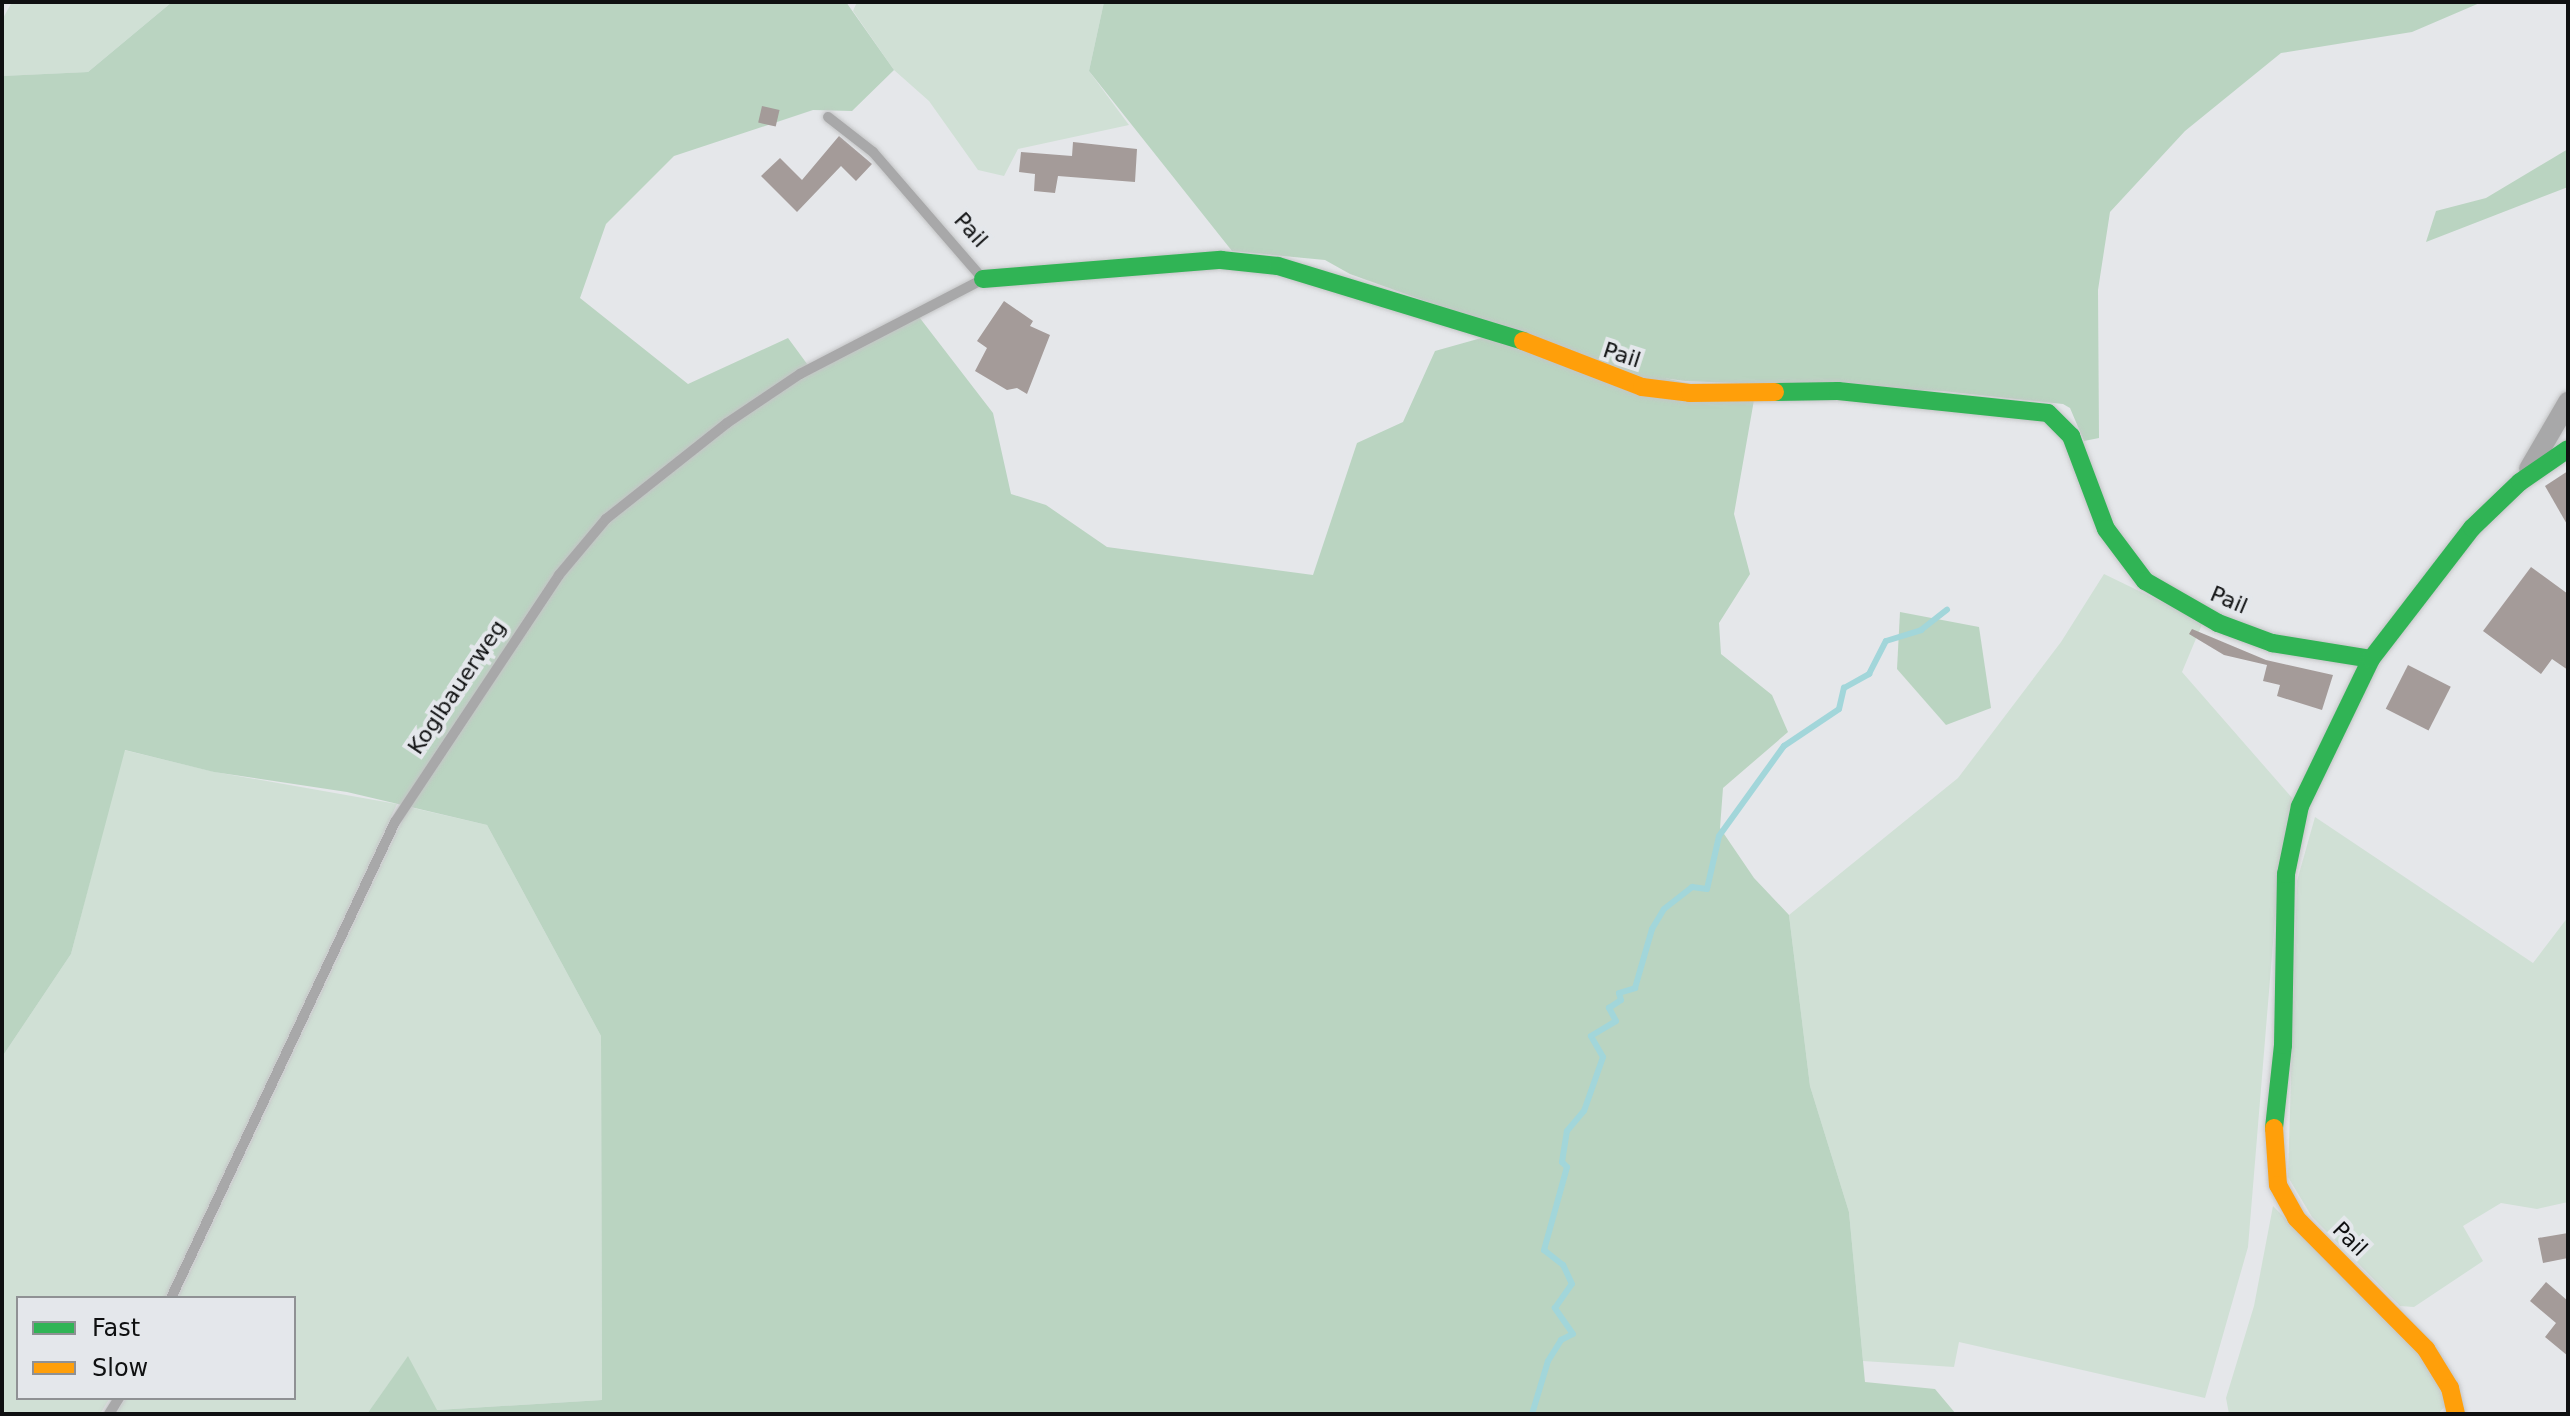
<!DOCTYPE html>
<style>
body{margin:0}
#map{position:relative;width:2570px;height:1416px;overflow:hidden;background:#e5e7ea;font-family:"DejaVu Sans",sans-serif}
div>[style]{position:absolute}
.green>*{inset:0;background:#d0e0d5}
.forest>*{inset:0;background:#bad4c1}
.stream>*{height:6px;margin:-3px;padding:0 3px;transform-origin:3px;border-radius:3px;background:#a2d6da}
.building>*{inset:0;background:#a49b99;transform-origin:0 0}
.roads{filter:drop-shadow(0 0 2px #c4c5c6) drop-shadow(0 0 2px #c4c5c6)}
.lane>*{height:10px;margin:-5px;padding:0 5px;transform-origin:5px;border-radius:5px;background:#a8a8a9}
.street>*{height:20px;margin:-10px;padding:0 10px;transform-origin:10px;border-radius:10px;background:#a8a8a9}
.fast>*{height:18px;margin:-9px;padding:0 9px;transform-origin:9px;border-radius:9px;background:#30b455}
.slow>*{height:18px;margin:-9px;padding:0 9px;transform-origin:9px;border-radius:9px;background:#ff9f0a}
span{translate:-50% -50%;white-space:nowrap;text-align:center;line-height:1.15;-webkit-text-stroke:8px #e4e7eb;paint-order:stroke}
.street-label{font-size:22px;color:#0f1011}
.frame{position:absolute;inset:0;border:4px solid #0f1011;pointer-events:none}
.legend{position:absolute;left:16px;top:1296px;width:280px;height:104px;box-sizing:border-box;background:#e4e7eb;border:2px solid #8f9194;margin:0;padding:10px 14px;list-style:none;font-size:24px;color:#0f1011}
.legend li{display:flex;align-items:center;gap:16px;height:40px}
.legend b{width:40px;border:2px solid #8f9194}
</style>
<div id="map">
<div class="green">
<div style="clip-path:polygon(12px 2px,172px 2px,88px 72px,2px 76px,2px 20px)"></div>
<div style="clip-path:polygon(857px 2px,1104px 2px,1089px 71px,1129px 125px,1018px 149px,1004px 176px,978px 170px,929px 101px,894px 70px,853px 11px)"></div>
<div style="clip-path:polygon(2104px 574px,2203px 622px,2182px 672px,2293px 799px,2278px 882px,2248px 1247px,2205px 1398px,1959px 1342px,1954px 1367px,1863px 1361px,1849px 1212px,1810px 1086px,1789px 915px,1958px 778px,2061px 642px)"></div>
<div style="clip-path:polygon(124px 750px,215px 772px,397px 804px,165px 1298px,18px 1298px,18px 1398px,110px 1398px,100px 1414px,2px 1414px,2px 1057px,71px 954px)"></div>
<div style="clip-path:polygon(409px 807px,487px 825px,601px 1036px,602px 1400px,436px 1410px,408px 1357px,367px 1414px,116px 1414px,126px 1398px,294px 1398px,294px 1298px,178px 1298px)"></div>
<div style="clip-path:polygon(2315px 817px,2533px 963px,2568px 917px,2568px 1202px,2537px 1209px,2501px 1203px,2463px 1226px,2483px 1261px,2414px 1307px,2400px 1306px,2312px 1217px,2288px 1177px,2297px 881px)"></div>
<div style="clip-path:polygon(2273px 1206px,2414px 1347px,2448px 1403px,2438px 1414px,2229px 1414px,2226px 1398px,2254px 1306px)"></div>
</div>
<div class="forest">
<div style="clip-path:polygon(172px 2px,846px 2px,894px 70px,852px 111px,813px 110px,674px 156px,606px 224px,580px 298px,688px 384px,788px 338px,813px 372px,916px 313px,993px 413px,1011px 494px,1046px 505px,1107px 547px,1313px 575px,1357px 443px,1403px 422px,1435px 351px,1492px 335px,1754px 400px,1734px 514px,1750px 574px,1719px 623px,1721px 654px,1772px 695px,1788px 732px,1723px 788px,1720px 828px,1754px 878px,1789px 915px,1810px 1086px,1849px 1212px,1865px 1382px,1935px 1389px,1956px 1414px,367px 1414px,408px 1356px,437px 1410px,602px 1400px,601px 1036px,487px 825px,347px 792px,214px 772px,125px 750px,71px 954px,2px 1057px,2px 76px,88px 72px)"></div>
<div style="clip-path:polygon(1104px 2px,2482px 2px,2412px 32px,2281px 53px,2185px 131px,2110px 212px,2098px 290px,2099px 438px,2084px 441px,2070px 408px,2063px 404px,1942px 391px,1685px 381px,1625px 373px,1350px 274px,1325px 260px,1232px 251px,1089px 71px)"></div>
<div style="clip-path:polygon(2568px 149px,2568px 187px,2426px 242px,2436px 211px,2486px 198px)"></div>
<div style="clip-path:polygon(1900px 612px,1979px 627px,1991px 708px,1946px 725px,1897px 669px)"></div>
</div>
<div class="stream">
<div style="left:1532px;top:1414px;width:55px;rotate:-73.2deg"></div>
<div style="left:1548px;top:1361px;width:25px;rotate:-58deg"></div>
<div style="left:1561px;top:1340px;width:13px;rotate:-27deg"></div>
<div style="left:1573px;top:1334px;width:32px;rotate:-125deg"></div>
<div style="left:1555px;top:1308px;width:29px;rotate:-55deg"></div>
<div style="left:1572px;top:1284px;width:21px;rotate:-115deg"></div>
<div style="left:1563px;top:1265px;width:24px;rotate:-142deg"></div>
<div style="left:1544px;top:1250px;width:86px;rotate:-74.5deg"></div>
<div style="left:1567px;top:1167px;width:7px;rotate:-135deg"></div>
<div style="left:1562px;top:1162px;width:31px;rotate:-81deg"></div>
<div style="left:1567px;top:1131px;width:26px;rotate:-50deg"></div>
<div style="left:1584px;top:1111px;width:57px;rotate:-70.6deg"></div>
<div style="left:1603px;top:1057px;width:24px;rotate:-120deg"></div>
<div style="left:1591px;top:1036px;width:29px;rotate:-31deg"></div>
<div style="left:1616px;top:1021px;width:15px;rotate:-118deg"></div>
<div style="left:1609px;top:1008px;width:14px;rotate:-34deg"></div>
<div style="left:1621px;top:1000px;width:7px;rotate:-106deg"></div>
<div style="left:1619px;top:993px;width:17px;rotate:-17deg"></div>
<div style="left:1635px;top:988px;width:61px;rotate:-73.9deg"></div>
<div style="left:1652px;top:929px;width:23px;rotate:-59deg"></div>
<div style="left:1664px;top:909px;width:36px;rotate:-38deg"></div>
<div style="left:1692px;top:887px;width:15px;rotate:8deg"></div>
<div style="left:1707px;top:889px;width:54px;rotate:-77.2deg"></div>
<div style="left:1719px;top:836px;width:111px;rotate:-54.2deg"></div>
<div style="left:1784px;top:746px;width:66px;rotate:-33.9deg"></div>
<div style="left:1839px;top:709px;width:22px;rotate:-77deg"></div>
<div style="left:1844px;top:688px;width:29px;rotate:-29deg"></div>
<div style="left:1869px;top:674px;width:37px;rotate:-63deg"></div>
<div style="left:1886px;top:641px;width:37px;rotate:-17deg"></div>
<div style="left:1921px;top:630px;width:33px;rotate:-38deg"></div>
</div>
<div class="building">
<div style="left:762px;top:106px;width:18px;height:17px;rotate:13deg"></div>
<div style="clip-path:polygon(839px 136px,872px 164px,856px 181px,841px 166px,797px 212px,761px 176px,780px 158px,802px 180px)"></div>
<div style="clip-path:polygon(1073px 142px,1137px 149px,1135px 182px,1058px 176px,1055px 193px,1034px 191px,1035px 174px,1019px 172px,1021px 152px,1072px 156px)"></div>
<div style="clip-path:polygon(1004px 301px,1033px 321px,1030px 326px,1050px 335px,1027px 394px,1017px 388px,1007px 390px,975px 371px,987px 348px,977px 341px)"></div>
<div style="clip-path:polygon(2568px 471px,2568px 526px,2545px 486px)"></div>
<div style="clip-path:polygon(2531px 567px,2568px 594px,2568px 670px,2552px 659px,2541px 674px,2483px 631px)"></div>
<div style="clip-path:polygon(2192px 629px,2266px 660px,2333px 675px,2322px 710px,2277px 696px,2280px 685px,2263px 681px,2267px 665px,2224px 655px,2189px 634px)"></div>
<div style="left:2408px;top:665px;width:48px;height:49px;rotate:27deg"></div>
<div style="clip-path:polygon(2568px 1233px,2568px 1258px,2543px 1263px,2538px 1238px)"></div>
<div style="clip-path:polygon(2546px 1282px,2568px 1301px,2568px 1356px,2545px 1337px,2556px 1323px,2530px 1301px)"></div>
</div>
<div class="roads">
<div class="lane">
<div style="left:171px;top:1298px;width:526px;rotate:-64.8deg"></div>
<div style="left:395px;top:822px;width:296px;rotate:-56.4deg"></div>
<div style="left:559px;top:575px;width:73px;rotate:-50deg"></div>
<div style="left:606px;top:519px;width:154px;rotate:-38.4deg"></div>
<div style="left:727px;top:423px;width:88px;rotate:-33.9deg"></div>
<div style="left:800px;top:374px;width:206px;rotate:-27.4deg"></div>
<div style="left:983px;top:279px;width:168px;rotate:-130.9deg"></div>
<div style="left:873px;top:152px;width:57px;rotate:-142.1deg"></div>
<div style="left:109px;top:1414px;width:19px;rotate:-58deg"></div>
</div>
<div class="street">
<div style="left:2529px;top:469px;width:78px;rotate:-59.8deg"></div>
</div>
<div class="fast">
<div style="left:983px;top:279px;width:239px;rotate:-4.6deg"></div>
<div style="left:1221px;top:260px;width:57px;rotate:6deg"></div>
<div style="left:1278px;top:266px;width:256px;rotate:17deg"></div>
<div style="left:1775px;top:392px;width:63px;rotate:-0.9deg"></div>
<div style="left:1838px;top:391px;width:211px;rotate:6deg"></div>
<div style="left:2048px;top:413px;width:33px;rotate:45deg"></div>
<div style="left:2071px;top:436px;width:99px;rotate:69.4deg"></div>
<div style="left:2106px;top:529px;width:65px;rotate:53.1deg"></div>
<div style="left:2145px;top:581px;width:84px;rotate:29.9deg"></div>
<div style="left:2218px;top:623px;width:58px;rotate:20.3deg"></div>
<div style="left:2272px;top:643px;width:100px;rotate:9.2deg"></div>
<div style="left:2274px;top:1128px;width:83px;rotate:-83.8deg"></div>
<div style="left:2283px;top:1045px;width:171px;rotate:-89deg"></div>
<div style="left:2286px;top:874px;width:69px;rotate:-78.4deg"></div>
<div style="left:2300px;top:806px;width:163px;rotate:-64.2deg"></div>
<div style="left:2371px;top:659px;width:165px;rotate:-52.4deg"></div>
<div style="left:2472px;top:528px;width:66px;rotate:-43.8deg"></div>
<div style="left:2520px;top:482px;width:58px;rotate:-34.5deg"></div>
</div>
<div class="slow">
<div style="left:1523px;top:341px;width:128px;rotate:21.1deg"></div>
<div style="left:1642px;top:387px;width:48px;rotate:7.1deg"></div>
<div style="left:1690px;top:393px;width:85px;rotate:-0.7deg"></div>
<div style="left:2274px;top:1128px;width:57px;rotate:86deg"></div>
<div style="left:2278px;top:1185px;width:38px;rotate:61deg"></div>
<div style="left:2296px;top:1218px;width:185px;rotate:45.2deg"></div>
<div style="left:2426px;top:1349px;width:46px;rotate:58.4deg"></div>
<div style="left:2450px;top:1388px;width:27px;rotate:77deg"></div>
</div>
</div>
<div class="street-label">
<span style="left:971px;top:230px;rotate:48deg">Pail</span>
<span style="left:1622px;top:355px;rotate:18deg">Pail</span>
<span style="left:2229px;top:600px;rotate:23deg">Pail</span>
<span style="left:457px;top:687px;rotate:-56deg">Koglbauerweg</span>
<span style="left:2350px;top:1239px;rotate:45deg">Pail</span>
</div>
<div class="frame"></div>
<ul class="legend">
<li><b style="height:10px;background:#30b455"></b>Fast</li>
<li><b style="height:10px;background:#ff9f0a"></b>Slow</li>
</ul>
</div>
